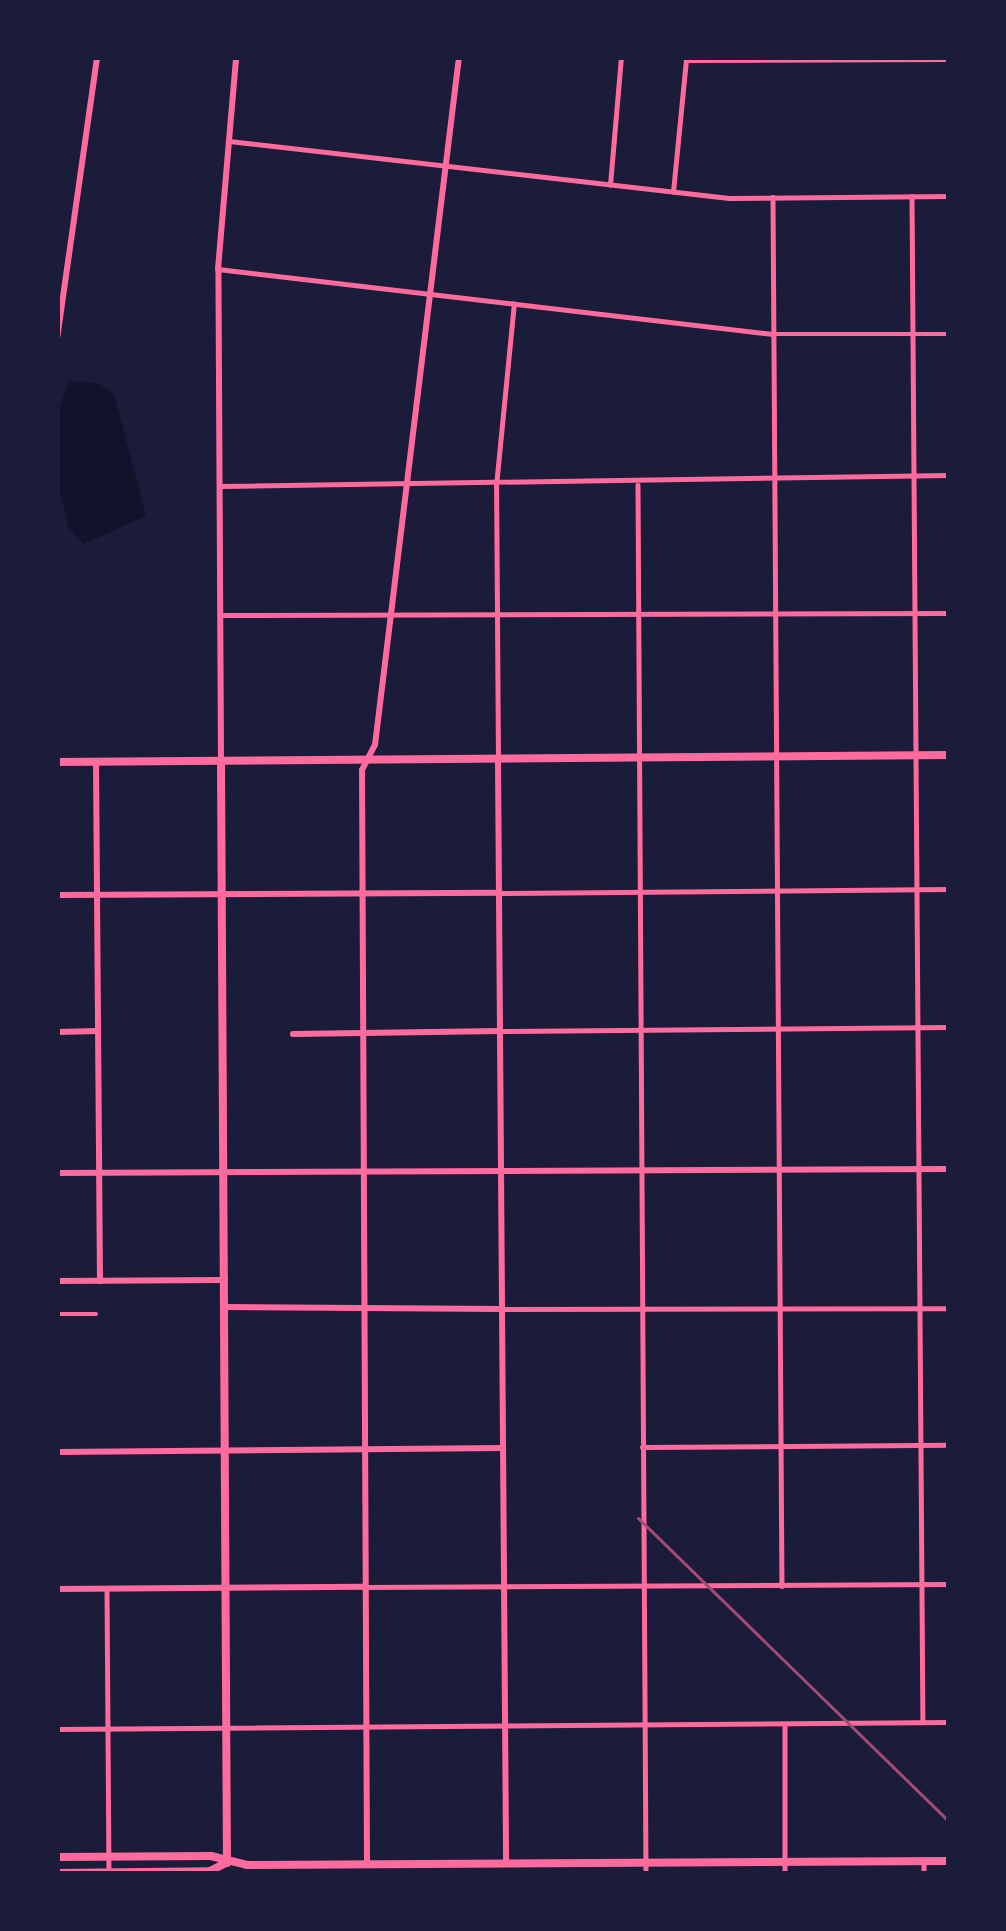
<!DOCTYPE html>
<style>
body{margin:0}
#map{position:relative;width:1006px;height:1931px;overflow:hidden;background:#1b1b3a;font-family:Lato,sans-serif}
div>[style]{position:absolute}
.water>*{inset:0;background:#12122b}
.minor>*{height:4.5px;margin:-2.25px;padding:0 2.25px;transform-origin:2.25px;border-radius:2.25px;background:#ff6b9d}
.tertiary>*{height:6px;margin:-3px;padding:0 3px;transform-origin:3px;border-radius:3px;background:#ff6b9d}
.secondary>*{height:8px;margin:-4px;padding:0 4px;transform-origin:4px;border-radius:4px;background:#ff6b9d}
.primary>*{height:8px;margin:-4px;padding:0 4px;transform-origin:4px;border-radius:4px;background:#ff6b9d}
.rail>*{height:3px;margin:-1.5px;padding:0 1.5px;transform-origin:1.5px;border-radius:1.5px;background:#a44b75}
span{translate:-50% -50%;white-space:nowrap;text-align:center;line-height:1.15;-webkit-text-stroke:10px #1b1b3a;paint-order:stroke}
.frame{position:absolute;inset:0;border:60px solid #1b1b3a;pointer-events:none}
</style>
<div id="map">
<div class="water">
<div style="clip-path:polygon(69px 381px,98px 383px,114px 394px,146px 516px,84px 544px,68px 527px,57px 476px,57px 416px)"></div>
</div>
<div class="minor">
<div style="left:686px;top:60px;width:263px;rotate:-0.2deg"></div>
<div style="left:229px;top:141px;width:503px;rotate:6.5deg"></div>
<div style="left:729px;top:198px;width:220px;rotate:-0.5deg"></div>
<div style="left:610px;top:185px;width:128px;rotate:-85.1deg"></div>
<div style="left:673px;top:192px;width:133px;rotate:-84.4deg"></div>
<div style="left:912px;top:196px;width:1526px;rotate:89.59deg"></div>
<div style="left:773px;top:197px;width:1389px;rotate:89.63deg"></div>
<div style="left:218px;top:269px;width:559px;rotate:6.68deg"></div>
<div style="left:773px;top:334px;width:176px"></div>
<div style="left:638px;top:485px;width:1389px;rotate:89.67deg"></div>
<div style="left:221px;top:486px;width:728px;rotate:-0.87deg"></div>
<div style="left:221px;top:615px;width:728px;rotate:-0.16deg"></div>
<div style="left:498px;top:760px;width:274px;rotate:-90.4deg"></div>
<div style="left:496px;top:486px;width:183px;rotate:-84.4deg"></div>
<div style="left:500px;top:893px;width:449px;rotate:-0.5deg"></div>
<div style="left:500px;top:1031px;width:449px;rotate:-0.5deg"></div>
<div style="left:502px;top:1309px;width:447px;rotate:-0.1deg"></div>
<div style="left:57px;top:1314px;width:39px"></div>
<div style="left:642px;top:1447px;width:307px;rotate:-0.4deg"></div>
<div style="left:363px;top:1587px;width:586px;rotate:-0.29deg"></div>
<div style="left:107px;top:1588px;width:283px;rotate:89.6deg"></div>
<div style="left:785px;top:1724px;width:150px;rotate:90deg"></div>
<div style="left:57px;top:1729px;width:892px;rotate:-0.45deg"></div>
<div style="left:924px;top:1861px;width:13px;rotate:90deg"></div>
</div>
<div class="tertiary">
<div style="left:57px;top:339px;width:285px;rotate:-81.9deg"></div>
<div style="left:498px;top:760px;width:1104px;rotate:89.58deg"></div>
<div style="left:221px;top:761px;width:492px;rotate:-90.3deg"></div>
<div style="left:218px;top:269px;width:213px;rotate:-85.1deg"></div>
<div style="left:96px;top:762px;width:519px;rotate:89.56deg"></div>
<div style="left:57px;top:895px;width:443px;rotate:-0.3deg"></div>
<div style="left:57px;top:1032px;width:41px;rotate:-1.4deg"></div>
<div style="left:293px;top:1034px;width:207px;rotate:-0.8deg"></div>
<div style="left:57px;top:1173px;width:892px;rotate:-0.26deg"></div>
<div style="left:57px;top:1281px;width:168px;rotate:-0.3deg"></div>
<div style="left:225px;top:1307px;width:277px;rotate:0.4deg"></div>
<div style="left:57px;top:1452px;width:446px;rotate:-0.5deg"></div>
<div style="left:57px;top:1589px;width:306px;rotate:-0.4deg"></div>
<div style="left:367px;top:1865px;width:1095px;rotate:-90.26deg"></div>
<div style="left:362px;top:770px;width:28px;rotate:-63deg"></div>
<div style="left:375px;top:745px;width:693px;rotate:-83.04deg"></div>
</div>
<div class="secondary">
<div style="left:221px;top:761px;width:1102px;rotate:89.69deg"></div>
<div style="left:57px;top:762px;width:892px;rotate:-0.45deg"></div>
</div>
<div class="primary">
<div style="left:57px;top:1857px;width:154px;rotate:-0.4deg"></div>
<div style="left:211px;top:1856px;width:37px;rotate:14deg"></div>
<div style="left:247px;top:1865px;width:702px;rotate:-0.33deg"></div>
<div style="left:57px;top:1873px;width:153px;rotate:-0.7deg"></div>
<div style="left:210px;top:1871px;width:18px;rotate:-27deg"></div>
</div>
<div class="rail">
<div style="left:638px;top:1518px;width:434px;rotate:44.3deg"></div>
</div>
<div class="frame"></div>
</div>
